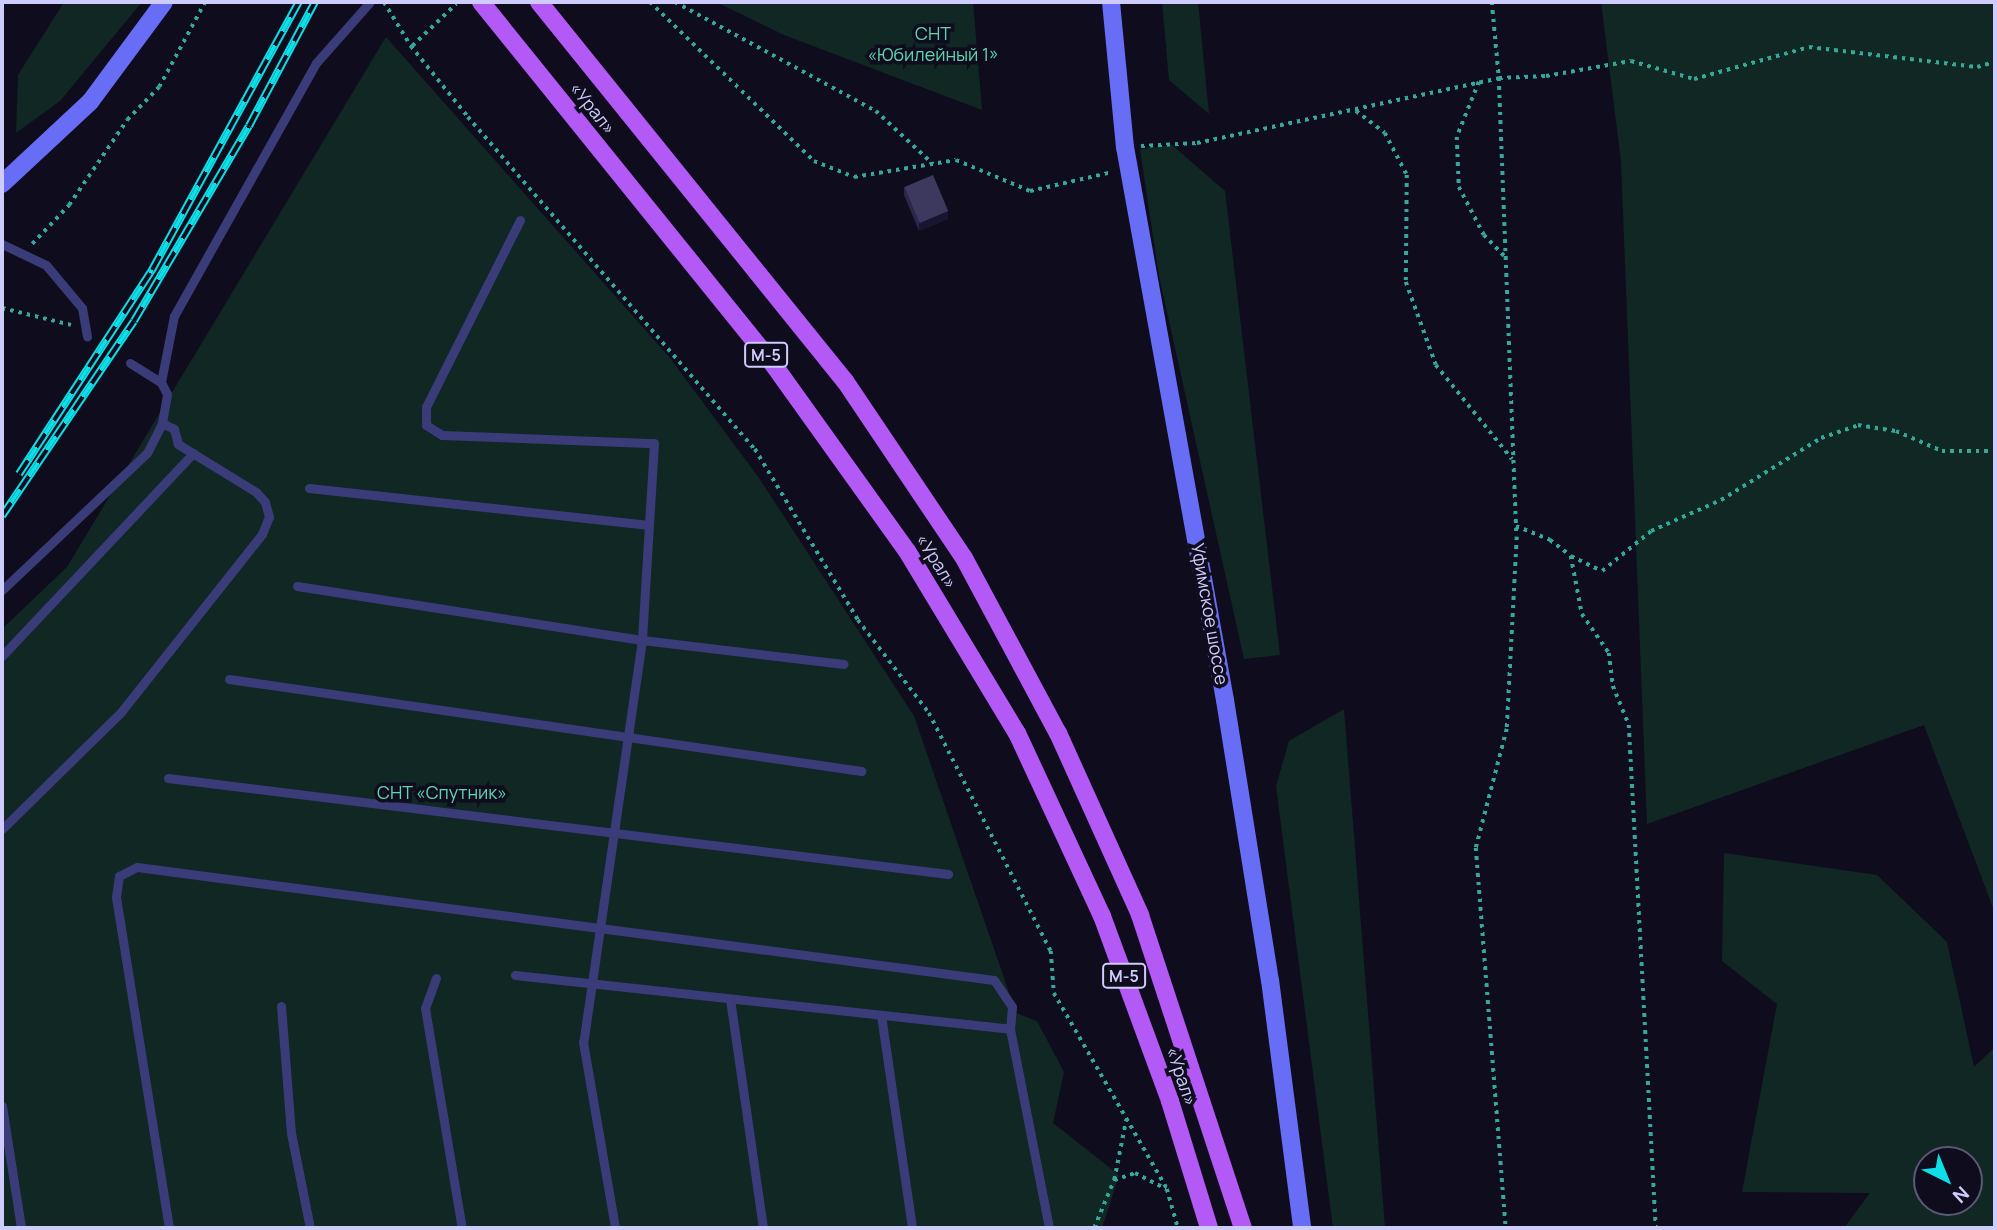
<!DOCTYPE html>
<meta charset="utf-8">
<style>
body{margin:0}
#map{position:relative;width:1997px;height:1230px;overflow:hidden;background:#0f0d1d;font-family:Manrope,sans-serif}
div>[style]{position:absolute}
.green>*{inset:0;background:#102724}
.path>*{height:3.5px;margin-top:-1.75px;transform-origin:0;background:repeating-linear-gradient(90deg,#34a89a 0 3.5px,transparent 0 8.5px)}
.lane>*{height:9px;margin:-4.5px;padding:0 4.5px;transform-origin:4.5px;border-radius:4.5px;background:#3a3c79}
.secondary>*{height:18px;margin:-9px;padding:0 9px;transform-origin:9px;border-radius:9px;background:#686df6}
.primary>*{height:18px;margin:-9px;padding:0 9px;transform-origin:9px;border-radius:9px;background:#b259f6}
.rail>*{height:8px;margin-top:-4px;transform-origin:0;background:repeating-linear-gradient(90deg,#0f0d1d 0 16px,#0ddee7 0 32px);box-sizing:border-box;border-block:2px solid #0ddee7}
.wall>*{inset:0;background:#2b264a}
.shaded-wall>*{inset:0;background:#191530}
.building>*{inset:0;background:#3d385d;transform-origin:0 0}
span{translate:-50% -50%;white-space:nowrap;text-align:center;line-height:1.15;-webkit-text-stroke:7px #0f0d1d;paint-order:stroke}
.shield-label span{padding:2px 5px;background:#0f0d1d;border:2px solid;border-radius:5px;-webkit-text-stroke-width:0}
.shield-label{font-size:16px;color:#ceccfc;font-weight:700}
.park-label{font-size:18px;color:#5dd7b1}
.street-label{font-size:18px;color:#ceccfc}
.frame{position:absolute;inset:0;border:4px solid #ceccfc;pointer-events:none}
.north{position:absolute;left:1913px;top:1146px;width:70px;height:70px;box-sizing:border-box;background:#0f0d1d;border:2px solid #5b5976;border-radius:50%;rotate:137deg;font-size:19px;font-weight:700;line-height:28px;text-align:center;color:#ceccfc}
.north::after{content:'';display:block;margin:auto;width:24px;height:32px;background:#0ddee7;clip-path:polygon(50% 0,100% 100%,50% 72%,0 100%)}
</style>
<div id="map">
<div class="green">
<div style="clip-path:polygon(64px 2px,142px 2px,60px 101px,16px 133px,18px 75px)"></div>
<div style="clip-path:polygon(716px 2px,973px 2px,982px 110px,784px 35px)"></div>
<div style="clip-path:polygon(1162px 2px,1198px 2px,1209px 114px,1169px 80px)"></div>
<div style="clip-path:polygon(1601px 2px,1995px 2px,1995px 913px,1924px 725px,1647px 824px,1621px 161px)"></div>
<div style="clip-path:polygon(386px 37px,670px 358px,759px 478px,914px 716px,1016px 1013px,1037px 1021px,1064px 1072px,1053px 1123px,1119px 1175px,1102px 1228px,2px 1228px,2px 629px,67px 567px)"></div>
<div style="clip-path:polygon(1172px 145px,1225px 191px,1280px 655px,1244px 659px,1159px 276px,1140px 149px)"></div>
<div style="clip-path:polygon(1344px 709px,1385px 1228px,1333px 1228px,1276px 786px,1289px 741px)"></div>
<div style="clip-path:polygon(evenodd,1724px 853px,1877px 875px,1947px 942px,1974px 1067px,1995px 1047px,1995px 1228px,1844px 1228px,1870px 1193px,1742px 1192px,1777px 1004px,1722px 961px,1724px 853px,1927px 1160px,1969px 1160px,1969px 1202px,1927px 1202px,1927px 1160px)"></div>
</div>
<div class="path">
<div style="left:384px;top:2px;width:52px;rotate:58.5deg"></div>
<div style="left:411px;top:46px;width:91px;rotate:51.2deg"></div>
<div style="left:468px;top:117px;width:439px;rotate:49.2deg"></div>
<div style="left:755px;top:449px;width:200px;rotate:58.9deg"></div>
<div style="left:858px;top:620px;width:117px;rotate:52.6deg"></div>
<div style="left:929px;top:713px;width:267px;rotate:62.9deg"></div>
<div style="left:1051px;top:951px;width:42px;rotate:85.9deg"></div>
<div style="left:1054px;top:993px;width:226px;rotate:60deg"></div>
<div style="left:1167px;top:1189px;width:41px;rotate:74.2deg"></div>
<div style="left:650px;top:2px;width:228px;rotate:44.1deg"></div>
<div style="left:814px;top:161px;width:43px;rotate:21.8deg"></div>
<div style="left:854px;top:177px;width:103px;rotate:-9.5deg"></div>
<div style="left:956px;top:160px;width:80px;rotate:22.7deg"></div>
<div style="left:1030px;top:191px;width:84px;rotate:-13deg"></div>
<div style="left:675px;top:2px;width:229px;rotate:28.5deg"></div>
<div style="left:876px;top:111px;width:78px;rotate:42.9deg"></div>
<div style="left:1492px;top:2px;width:76px;rotate:84.7deg"></div>
<div style="left:1499px;top:78px;width:459px;rotate:87.8deg"></div>
<div style="left:1517px;top:537px;width:192px;rotate:93deg"></div>
<div style="left:1507px;top:729px;width:123px;rotate:104.6deg"></div>
<div style="left:1476px;top:848px;width:381px;rotate:85.5deg"></div>
<div style="left:412px;top:46px;width:61px;rotate:-43.7deg"></div>
<div style="left:1479px;top:82px;width:59px;rotate:111.8deg"></div>
<div style="left:1457px;top:137px;width:50px;rotate:87.7deg"></div>
<div style="left:1459px;top:187px;width:54px;rotate:62.5deg"></div>
<div style="left:1484px;top:235px;width:30px;rotate:46deg"></div>
<div style="left:1356px;top:111px;width:36px;rotate:37deg"></div>
<div style="left:1385px;top:133px;width:47px;rotate:62.4deg"></div>
<div style="left:1407px;top:175px;width:107px;rotate:90.5deg"></div>
<div style="left:1406px;top:282px;width:88px;rotate:70.1deg"></div>
<div style="left:1436px;top:365px;width:121px;rotate:51deg"></div>
<div style="left:1141px;top:146px;width:56px;rotate:-3.1deg"></div>
<div style="left:1197px;top:143px;width:309px;rotate:-12.1deg"></div>
<div style="left:1499px;top:78px;width:47px;rotate:-2.4deg"></div>
<div style="left:1546px;top:76px;width:86px;rotate:-10deg"></div>
<div style="left:1631px;top:61px;width:66px;rotate:15.9deg"></div>
<div style="left:1694px;top:79px;width:119px;rotate:-15.5deg"></div>
<div style="left:1809px;top:47px;width:169px;rotate:6.8deg"></div>
<div style="left:1977px;top:67px;width:19px;rotate:-16deg"></div>
<div style="left:32px;top:244px;width:54px;rotate:-46.5deg"></div>
<div style="left:69px;top:205px;width:103px;rotate:-55.7deg"></div>
<div style="left:127px;top:120px;width:46px;rotate:-45.9deg"></div>
<div style="left:159px;top:87px;width:97px;rotate:-61.6deg"></div>
<div style="left:2px;top:308px;width:71px;rotate:13.8deg"></div>
<div style="left:1516px;top:526px;width:37px;rotate:22deg"></div>
<div style="left:1550px;top:540px;width:26px;rotate:37deg"></div>
<div style="left:1571px;top:556px;width:59px;rotate:79.3deg"></div>
<div style="left:1582px;top:614px;width:47px;rotate:55.3deg"></div>
<div style="left:1609px;top:653px;width:33px;rotate:83deg"></div>
<div style="left:1613px;top:686px;width:42px;rotate:67.7deg"></div>
<div style="left:1629px;top:725px;width:504px;rotate:86.93deg"></div>
<div style="left:1571px;top:556px;width:34px;rotate:26deg"></div>
<div style="left:1602px;top:571px;width:63px;rotate:-39.2deg"></div>
<div style="left:1651px;top:531px;width:77px;rotate:-23.9deg"></div>
<div style="left:1721px;top:500px;width:118px;rotate:-31.8deg"></div>
<div style="left:1821px;top:438px;width:39px;rotate:-19deg"></div>
<div style="left:1858px;top:425px;width:38px;rotate:9deg"></div>
<div style="left:1896px;top:431px;width:50px;rotate:23.5deg"></div>
<div style="left:1942px;top:451px;width:53px"></div>
<div style="left:1114px;top:1180px;width:61px;rotate:-78.7deg"></div>
<div style="left:1094px;top:1228px;width:52px;rotate:-67.4deg"></div>
<div style="left:1114px;top:1180px;width:22px;rotate:-18deg"></div>
<div style="left:1135px;top:1173px;width:35px;rotate:27deg"></div>
</div>
<div class="lane">
<div style="left:520px;top:220px;width:209px;rotate:116.7deg"></div>
<div style="left:426px;top:407px;width:18px;rotate:90deg"></div>
<div style="left:426px;top:425px;width:19px;rotate:32deg"></div>
<div style="left:442px;top:435px;width:212px;rotate:2.2deg"></div>
<div style="left:654px;top:443px;width:197px;rotate:93.5deg"></div>
<div style="left:642px;top:640px;width:406px;rotate:98.3deg"></div>
<div style="left:583px;top:1042px;width:189px;rotate:80.2deg"></div>
<div style="left:2px;top:244px;width:49px;rotate:25.5deg"></div>
<div style="left:46px;top:265px;width:56px;rotate:50.1deg"></div>
<div style="left:82px;top:308px;width:29px;rotate:80deg"></div>
<div style="left:130px;top:363px;width:36px;rotate:32deg"></div>
<div style="left:309px;top:488px;width:342px;rotate:6.2deg"></div>
<div style="left:297px;top:586px;width:349px;rotate:8.9deg"></div>
<div style="left:642px;top:640px;width:203px;rotate:6.8deg"></div>
<div style="left:2px;top:590px;width:199px;rotate:-43.4deg"></div>
<div style="left:147px;top:453px;width:34px;rotate:-63deg"></div>
<div style="left:162px;top:423px;width:29px;rotate:-80deg"></div>
<div style="left:167px;top:394px;width:13px;rotate:-117deg"></div>
<div style="left:161px;top:382px;width:67px;rotate:-78.9deg"></div>
<div style="left:174px;top:316px;width:290px;rotate:-60.7deg"></div>
<div style="left:316px;top:63px;width:81px;rotate:-48.5deg"></div>
<div style="left:2px;top:656px;width:279px;rotate:-46.7deg"></div>
<div style="left:229px;top:679px;width:639px;rotate:8.28deg"></div>
<div style="left:168px;top:778px;width:786px;rotate:7.02deg"></div>
<div style="left:2px;top:829px;width:167px;rotate:-44.5deg"></div>
<div style="left:121px;top:712px;width:227px;rotate:-51.6deg"></div>
<div style="left:262px;top:534px;width:18px;rotate:-68deg"></div>
<div style="left:269px;top:517px;width:16px;rotate:-105deg"></div>
<div style="left:265px;top:502px;width:13px;rotate:-132deg"></div>
<div style="left:256px;top:492px;width:92px;rotate:-148.4deg"></div>
<div style="left:178px;top:444px;width:16px;rotate:-105deg"></div>
<div style="left:174px;top:429px;width:13px;rotate:-153deg"></div>
<div style="left:515px;top:975px;width:498px;rotate:6.2deg"></div>
<div style="left:436px;top:978px;width:32px;rotate:110deg"></div>
<div style="left:425px;top:1008px;width:223px;rotate:80.5deg"></div>
<div style="left:730px;top:999px;width:231px;rotate:81.8deg"></div>
<div style="left:281px;top:1006px;width:127px;rotate:85.5deg"></div>
<div style="left:291px;top:1133px;width:97px;rotate:78.7deg"></div>
<div style="left:881px;top:1015px;width:215px;rotate:81.7deg"></div>
<div style="left:2px;top:1106px;width:123px;rotate:81.1deg"></div>
<div style="left:169px;top:1228px;width:335px;rotate:-99.1deg"></div>
<div style="left:116px;top:897px;width:21px;rotate:-82deg"></div>
<div style="left:119px;top:876px;width:20px;rotate:-27deg"></div>
<div style="left:137px;top:867px;width:864px;rotate:7.51deg"></div>
<div style="left:994px;top:980px;width:32px;rotate:56deg"></div>
<div style="left:1012px;top:1007px;width:22px;rotate:95deg"></div>
<div style="left:1010px;top:1029px;width:203px;rotate:78.9deg"></div>
</div>
<div class="secondary">
<div style="left:1111px;top:2px;width:146px;rotate:84.5deg"></div>
<div style="left:1125px;top:147px;width:562px;rotate:79.75deg"></div>
<div style="left:1225px;top:700px;width:284px;rotate:80.9deg"></div>
<div style="left:1270px;top:980px;width:250px;rotate:82.6deg"></div>
<div style="left:2px;top:184px;width:120px;rotate:-43deg"></div>
<div style="left:90px;top:102px;width:124px;rotate:-53.5deg"></div>
</div>
<div class="primary">
<div style="left:481px;top:2px;width:465px;rotate:51.1deg"></div>
<div style="left:773px;top:364px;width:230px;rotate:54.4deg"></div>
<div style="left:907px;top:551px;width:213px;rotate:58.9deg"></div>
<div style="left:1017px;top:733px;width:202px;rotate:65.1deg"></div>
<div style="left:1102px;top:916px;width:197px;rotate:69.8deg"></div>
<div style="left:1170px;top:1101px;width:133px;rotate:72.9deg"></div>
<div style="left:539px;top:2px;width:487px;rotate:51.1deg"></div>
<div style="left:845px;top:381px;width:213px;rotate:56.1deg"></div>
<div style="left:964px;top:558px;width:199px;rotate:61.8deg"></div>
<div style="left:1058px;top:733px;width:200px;rotate:65.7deg"></div>
<div style="left:1140px;top:915px;width:330px;rotate:71.8deg"></div>
</div>
<div class="rail">
<div style="left:19px;top:474px;width:244px;rotate:-56.9deg"></div>
<div style="left:152px;top:270px;width:306px;rotate:-61.3deg"></div>
<div style="left:2px;top:516px;width:235px;rotate:-55.9deg"></div>
<div style="left:134px;top:321px;width:226px;rotate:-59.5deg"></div>
<div style="left:249px;top:126px;width:140px;rotate:-62deg"></div>
</div>
<div class="wall">
<div style="clip-path:polygon(904px 187px,948px 219px,919px 231px,904px 195px)"></div>
</div>
<div class="shaded-wall">
<div style="clip-path:polygon(948px 211px,948px 219px,919px 231px,919px 223px)"></div>
</div>
<div class="building">
<div style="left:933px;top:175px;width:39px;height:31px;rotate:67deg"></div>
</div>
<div class="shield-label">
<span style="left:766px;top:355px">М-5</span>
<span style="left:1124px;top:976px">М-5</span>
</div>
<div class="park-label">
<span style="left:933px;top:44px">СНТ<br>«Юбилейный 1»</span>
<span style="left:442px;top:792px">СНТ «Спутник»</span>
</div>
<div class="street-label">
<span style="left:593px;top:108px;rotate:51deg">«Урал»</span>
<span style="left:937px;top:561px;rotate:58deg">«Урал»</span>
<span style="left:1210px;top:614px;rotate:80deg">Уфимское шоссе</span>
<span style="left:1182px;top:1076px;rotate:71deg">«Урал»</span>
</div>
<div class="frame"></div>
<div class="north">N</div>
</div>
